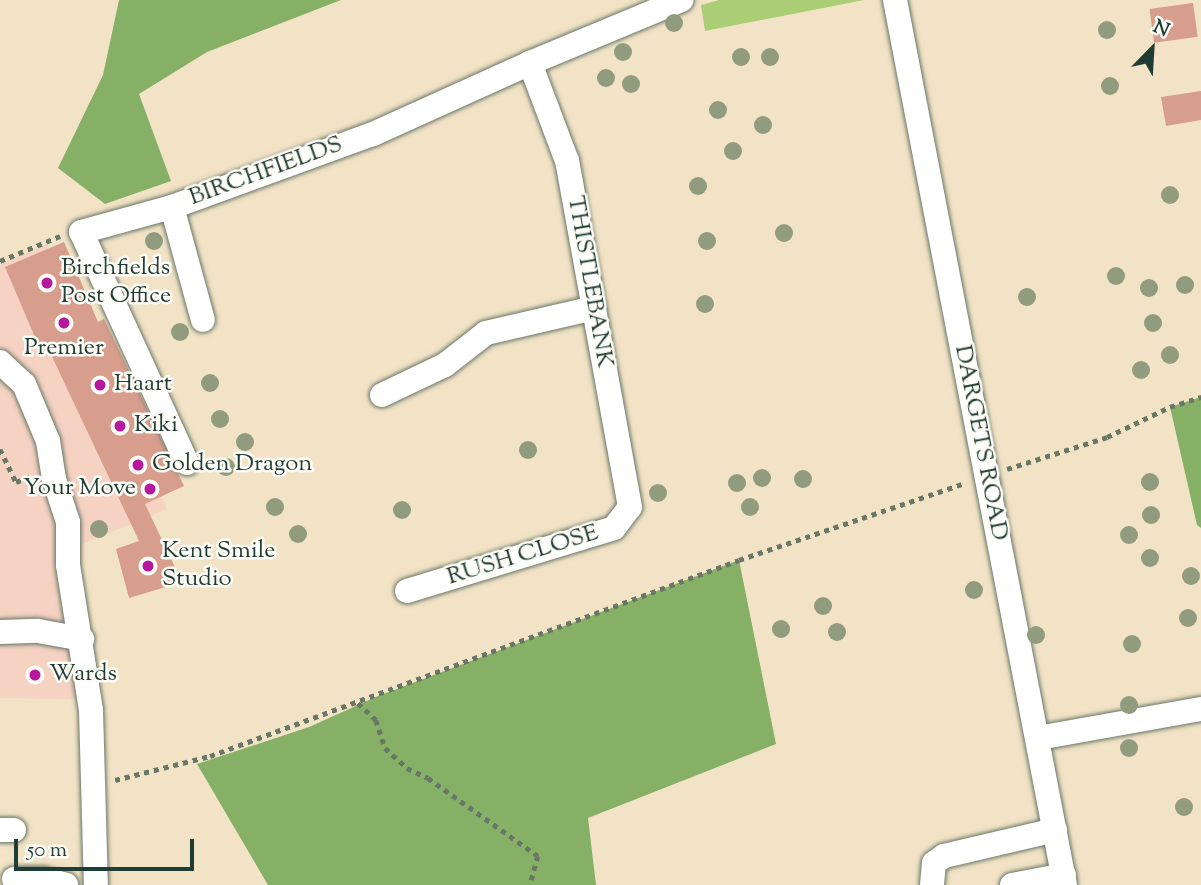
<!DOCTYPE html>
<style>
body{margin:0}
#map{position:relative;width:1201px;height:885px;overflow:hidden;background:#f2e3c6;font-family:"Sorts Mill Goudy",serif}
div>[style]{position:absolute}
.built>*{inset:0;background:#f5d2c2}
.green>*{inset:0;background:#aacd76}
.forest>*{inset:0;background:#87b067}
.building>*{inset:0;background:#d79d8d;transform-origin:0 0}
.path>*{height:4.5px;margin-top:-2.25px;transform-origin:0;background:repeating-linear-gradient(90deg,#697767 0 5px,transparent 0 10px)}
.roads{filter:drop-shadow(0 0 2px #697767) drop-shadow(0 0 2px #697767)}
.minor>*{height:24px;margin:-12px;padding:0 12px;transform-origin:12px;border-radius:12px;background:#fff}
.trees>*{width:18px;height:18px;margin:-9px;border-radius:50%;background:#919c7e}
.dots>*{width:19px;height:19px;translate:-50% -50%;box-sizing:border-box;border:4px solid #fdfcf7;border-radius:50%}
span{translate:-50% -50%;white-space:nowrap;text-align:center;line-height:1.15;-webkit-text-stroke:5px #fdfcf7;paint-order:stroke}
.street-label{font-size:24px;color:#1f3d34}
.poi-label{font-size:24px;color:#1f3d34}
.left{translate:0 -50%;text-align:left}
.right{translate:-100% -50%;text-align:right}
.north{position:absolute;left:1117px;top:14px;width:70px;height:70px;-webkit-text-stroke:5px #fdfcf7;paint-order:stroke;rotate:24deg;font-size:19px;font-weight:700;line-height:28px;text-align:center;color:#1f3d34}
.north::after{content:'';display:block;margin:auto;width:24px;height:32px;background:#1f3d34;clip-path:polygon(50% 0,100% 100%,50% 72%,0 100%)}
.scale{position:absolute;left:14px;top:839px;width:180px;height:32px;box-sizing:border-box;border:4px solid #1f3d34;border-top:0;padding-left:9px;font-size:21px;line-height:24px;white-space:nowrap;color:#1f3d34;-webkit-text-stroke:5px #fdfcf7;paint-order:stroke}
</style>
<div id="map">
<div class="built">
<div style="clip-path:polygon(47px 244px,167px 509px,82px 544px,75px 699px,0 698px,0 265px)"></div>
</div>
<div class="green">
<div style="clip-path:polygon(719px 0,864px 0,705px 31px,701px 5px)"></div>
</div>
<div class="forest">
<div style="clip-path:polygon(119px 0,341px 0,207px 52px,139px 94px,171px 181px,105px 204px,58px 168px,103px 75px)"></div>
<div style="clip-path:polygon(1201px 397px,1201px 528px,1197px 525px,1170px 407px)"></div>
<div style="clip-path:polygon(739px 560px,776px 744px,588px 818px,596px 885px,268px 885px,197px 764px,309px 727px,378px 696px)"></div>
</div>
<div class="building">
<div style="left:1193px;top:3px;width:34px;height:44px;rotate:82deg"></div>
<div style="clip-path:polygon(1201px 91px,1201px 120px,1166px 126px,1161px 97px)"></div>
<div style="clip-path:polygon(64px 242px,98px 322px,104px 319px,184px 486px,145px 504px,182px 582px,129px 598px,116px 549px,139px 541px,47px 346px,40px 349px,5px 267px)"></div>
</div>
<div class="path">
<div style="left:0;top:261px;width:65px;rotate:-22.6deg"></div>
<div style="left:0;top:449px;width:37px;rotate:64deg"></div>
<div style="left:16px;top:482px;width:17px;rotate:-21deg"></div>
<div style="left:1007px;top:469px;width:105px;rotate:-17.7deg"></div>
<div style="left:1107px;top:437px;width:70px;rotate:-25.5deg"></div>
<div style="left:1170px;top:407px;width:33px;rotate:-18deg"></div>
<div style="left:358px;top:703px;width:25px;rotate:43deg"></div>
<div style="left:376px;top:720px;width:29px;rotate:72deg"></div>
<div style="left:385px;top:748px;width:30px;rotate:42deg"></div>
<div style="left:407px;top:768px;width:23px;rotate:25deg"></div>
<div style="left:428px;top:778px;width:135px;rotate:35.3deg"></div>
<div style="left:538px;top:856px;width:30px;rotate:105deg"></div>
<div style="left:115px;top:780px;width:98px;rotate:-14.2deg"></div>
<div style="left:210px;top:756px;width:564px;rotate:-20.33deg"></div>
<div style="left:739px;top:560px;width:239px;rotate:-18.8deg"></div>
</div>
<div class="roads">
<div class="minor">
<div style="left:895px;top:0;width:901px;rotate:79.13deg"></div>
<div style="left:172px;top:207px;width:117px;rotate:74.7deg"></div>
<div style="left:0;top:362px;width:33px;rotate:43deg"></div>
<div style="left:24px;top:384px;width:62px;rotate:67.2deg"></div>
<div style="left:48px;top:441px;width:38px;rotate:81deg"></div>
<div style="left:54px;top:479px;width:45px;rotate:72deg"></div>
<div style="left:68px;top:522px;width:43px;rotate:90deg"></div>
<div style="left:68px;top:565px;width:147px;rotate:81deg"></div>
<div style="left:91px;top:710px;width:175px;rotate:88.4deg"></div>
<div style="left:382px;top:395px;width:70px;rotate:-25.5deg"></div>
<div style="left:445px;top:365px;width:52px;rotate:-38deg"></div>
<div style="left:486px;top:333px;width:111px;rotate:-13deg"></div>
<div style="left:187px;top:463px;width:254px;rotate:-114.6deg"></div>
<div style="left:81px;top:232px;width:94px;rotate:-15.4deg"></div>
<div style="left:172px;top:207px;width:214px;rotate:-20deg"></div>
<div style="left:373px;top:134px;width:172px;rotate:-24.3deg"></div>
<div style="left:530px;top:63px;width:164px;rotate:-22.6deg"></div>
<div style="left:407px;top:591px;width:216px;rotate:-16.9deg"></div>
<div style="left:614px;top:528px;width:26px;rotate:-53deg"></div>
<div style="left:630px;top:507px;width:352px;rotate:-100.3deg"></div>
<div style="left:567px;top:161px;width:105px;rotate:-110.7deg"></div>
<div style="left:0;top:632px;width:38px;rotate:-2deg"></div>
<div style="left:38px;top:631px;width:45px;rotate:10.3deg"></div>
<div style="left:1038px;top:738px;width:166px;rotate:-10.1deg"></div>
<div style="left:0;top:830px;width:14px"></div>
<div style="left:14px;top:879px;width:30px"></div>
<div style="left:44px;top:879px;width:23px;rotate:15deg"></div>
<div style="left:932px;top:885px;width:22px;rotate:-85deg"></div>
<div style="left:934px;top:863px;width:12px;rotate:-35deg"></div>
<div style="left:944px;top:856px;width:114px;rotate:-13.2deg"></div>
<div style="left:1012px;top:885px;width:53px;rotate:-10.9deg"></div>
</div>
</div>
<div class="trees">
<div style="left:674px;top:23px"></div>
<div style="left:1107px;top:30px"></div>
<div style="left:623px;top:52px"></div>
<div style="left:741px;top:57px"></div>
<div style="left:770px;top:57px"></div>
<div style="left:606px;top:78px"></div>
<div style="left:631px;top:84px"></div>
<div style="left:1110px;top:86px"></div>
<div style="left:718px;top:110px"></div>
<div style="left:763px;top:125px"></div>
<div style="left:733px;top:151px"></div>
<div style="left:698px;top:186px"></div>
<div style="left:1170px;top:195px"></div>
<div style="left:784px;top:233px"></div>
<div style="left:154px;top:241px"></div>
<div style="left:707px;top:241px"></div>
<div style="left:1116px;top:276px"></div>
<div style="left:1185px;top:285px"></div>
<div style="left:1149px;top:288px"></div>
<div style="left:1027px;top:297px"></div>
<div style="left:705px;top:304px"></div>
<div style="left:1153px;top:323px"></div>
<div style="left:180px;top:332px"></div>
<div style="left:1170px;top:355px"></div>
<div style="left:1141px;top:370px"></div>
<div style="left:210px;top:383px"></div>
<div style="left:220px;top:419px"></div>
<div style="left:245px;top:442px"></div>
<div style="left:528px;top:450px"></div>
<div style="left:226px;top:467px"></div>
<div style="left:762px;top:478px"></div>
<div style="left:803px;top:479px"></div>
<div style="left:1150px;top:482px"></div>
<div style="left:737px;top:483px"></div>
<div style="left:658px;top:493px"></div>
<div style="left:275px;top:507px"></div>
<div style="left:750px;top:507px"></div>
<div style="left:402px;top:510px"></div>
<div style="left:1151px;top:515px"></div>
<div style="left:99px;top:529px"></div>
<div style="left:298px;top:534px"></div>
<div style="left:1129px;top:535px"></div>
<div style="left:1150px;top:558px"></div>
<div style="left:1191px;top:576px"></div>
<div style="left:974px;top:590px"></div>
<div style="left:823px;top:606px"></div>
<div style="left:1188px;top:618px"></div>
<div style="left:781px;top:629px"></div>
<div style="left:837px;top:632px"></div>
<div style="left:1036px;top:635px"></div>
<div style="left:1132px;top:644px"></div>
<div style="left:1129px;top:705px"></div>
<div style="left:1129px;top:748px"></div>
<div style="left:1184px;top:807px"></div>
</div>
<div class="dots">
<div style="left:47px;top:283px;background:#b5179e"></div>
<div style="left:64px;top:323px;background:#b5179e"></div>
<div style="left:100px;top:385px;background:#b5179e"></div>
<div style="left:120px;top:426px;background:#b5179e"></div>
<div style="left:138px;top:465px;background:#b5179e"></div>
<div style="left:150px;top:489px;background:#b5179e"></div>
<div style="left:148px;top:566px;background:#b5179e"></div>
<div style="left:35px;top:675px;background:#b5179e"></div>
</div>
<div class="street-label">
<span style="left:266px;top:172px;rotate:-20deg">BIRCHFIELDS</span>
<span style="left:589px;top:282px;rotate:80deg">THISTLEBANK</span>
<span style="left:980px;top:443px;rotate:79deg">DARGETS ROAD</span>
<span style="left:523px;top:556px;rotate:-17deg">RUSH CLOSE</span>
</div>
<div class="poi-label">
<span class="left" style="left:61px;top:283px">Birchfields<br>Post Office</span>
<span style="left:64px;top:349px">Premier</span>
<span class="left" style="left:114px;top:385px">Haart</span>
<span class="left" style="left:134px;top:426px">Kiki</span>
<span class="left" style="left:152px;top:465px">Golden Dragon</span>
<span class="right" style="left:136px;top:489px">Your Move</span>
<span class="left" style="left:162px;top:566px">Kent Smile<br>Studio</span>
<span class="left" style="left:49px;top:675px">Wards</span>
</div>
<div class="north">N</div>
<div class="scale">50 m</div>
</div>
